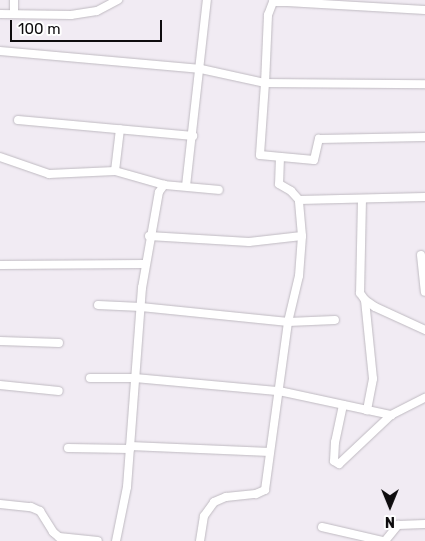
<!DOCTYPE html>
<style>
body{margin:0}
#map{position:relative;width:425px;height:541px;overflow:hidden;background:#f1ebf3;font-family:Rubik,sans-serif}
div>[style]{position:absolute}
.roads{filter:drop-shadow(0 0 1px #bfbac1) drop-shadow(0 0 1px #bfbac1)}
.minor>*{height:8px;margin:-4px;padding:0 4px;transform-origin:4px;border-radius:4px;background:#fff}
span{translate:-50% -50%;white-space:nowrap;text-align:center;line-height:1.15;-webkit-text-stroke:4.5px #fff;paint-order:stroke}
.north{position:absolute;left:365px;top:481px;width:50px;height:50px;-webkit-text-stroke:4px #fff;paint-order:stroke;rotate:180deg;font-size:14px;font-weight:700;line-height:20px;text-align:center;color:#0e0c0e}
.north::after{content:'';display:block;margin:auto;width:18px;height:22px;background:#0e0c0e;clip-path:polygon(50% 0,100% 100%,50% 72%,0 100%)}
.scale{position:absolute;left:10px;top:20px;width:152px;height:22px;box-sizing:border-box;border:2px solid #0e0c0e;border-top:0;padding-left:6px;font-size:15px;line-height:18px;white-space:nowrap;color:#0e0c0e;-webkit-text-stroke:4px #fff;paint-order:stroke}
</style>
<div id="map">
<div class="roads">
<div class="minor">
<div style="left:14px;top:0;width:14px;rotate:90deg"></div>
<div style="left:287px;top:0;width:2px;rotate:90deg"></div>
<div style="left:287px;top:2px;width:138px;rotate:3.3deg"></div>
<div style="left:287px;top:2px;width:14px;rotate:180deg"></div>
<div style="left:273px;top:2px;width:14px;rotate:111deg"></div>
<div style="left:268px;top:15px;width:68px;rotate:92.5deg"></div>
<div style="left:265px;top:83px;width:160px;rotate:0.4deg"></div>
<div style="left:0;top:14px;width:71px;rotate:0.8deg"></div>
<div style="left:71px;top:15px;width:26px;rotate:-9deg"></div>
<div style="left:97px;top:11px;width:24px;rotate:-28deg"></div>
<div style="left:0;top:51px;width:202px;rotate:5.1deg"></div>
<div style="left:201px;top:69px;width:66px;rotate:12.3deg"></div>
<div style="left:265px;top:83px;width:72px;rotate:94deg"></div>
<div style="left:260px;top:155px;width:54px;rotate:5.3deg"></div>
<div style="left:314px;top:160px;width:22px;rotate:-77deg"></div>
<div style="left:319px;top:139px;width:106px;rotate:-1.1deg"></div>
<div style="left:18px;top:120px;width:176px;rotate:5.2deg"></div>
<div style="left:0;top:157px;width:52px;rotate:19.1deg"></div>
<div style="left:49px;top:174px;width:66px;rotate:-2.6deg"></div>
<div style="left:115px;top:171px;width:51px;rotate:15.9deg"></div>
<div style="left:280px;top:157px;width:27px;rotate:92deg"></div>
<div style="left:279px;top:184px;width:14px;rotate:30deg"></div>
<div style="left:291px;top:191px;width:12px;rotate:48deg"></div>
<div style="left:299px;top:200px;width:126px;rotate:-1.4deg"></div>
<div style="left:115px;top:171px;width:42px;rotate:-83.2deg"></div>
<div style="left:186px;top:186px;width:187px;rotate:-83.6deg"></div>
<div style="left:362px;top:199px;width:94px;rotate:91.2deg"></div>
<div style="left:360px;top:293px;width:9px;rotate:54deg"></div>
<div style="left:365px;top:300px;width:12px;rotate:35deg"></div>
<div style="left:375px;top:307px;width:55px;rotate:24.7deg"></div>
<div style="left:149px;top:236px;width:100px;rotate:3.4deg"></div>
<div style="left:249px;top:242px;width:53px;rotate:-6.5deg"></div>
<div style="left:302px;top:236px;width:36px;rotate:-95deg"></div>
<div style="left:421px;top:255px;width:37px;rotate:84deg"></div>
<div style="left:0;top:265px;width:145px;rotate:-0.4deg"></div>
<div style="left:365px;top:300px;width:79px;rotate:84.2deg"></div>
<div style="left:373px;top:379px;width:32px;rotate:101deg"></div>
<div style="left:98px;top:305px;width:43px;rotate:2.7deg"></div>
<div style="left:141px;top:307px;width:148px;rotate:5.8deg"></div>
<div style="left:288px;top:322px;width:47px;rotate:-2.4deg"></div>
<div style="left:0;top:341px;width:59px;rotate:1.9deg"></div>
<div style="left:90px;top:378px;width:45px"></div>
<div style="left:135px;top:378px;width:145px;rotate:5.2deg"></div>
<div style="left:279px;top:391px;width:115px;rotate:12.1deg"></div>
<div style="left:0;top:385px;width:59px;rotate:5.8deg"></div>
<div style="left:343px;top:405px;width:38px;rotate:102deg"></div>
<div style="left:335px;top:442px;width:19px;rotate:93deg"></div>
<div style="left:334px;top:461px;width:6px;rotate:31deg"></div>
<div style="left:339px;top:464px;width:71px;rotate:-43.3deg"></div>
<div style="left:391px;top:415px;width:38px;rotate:-27deg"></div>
<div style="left:130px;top:446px;width:140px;rotate:2.5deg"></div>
<div style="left:68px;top:448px;width:62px;rotate:0.9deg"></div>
<div style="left:0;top:504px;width:31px;rotate:6deg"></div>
<div style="left:31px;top:507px;width:10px;rotate:24deg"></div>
<div style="left:40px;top:511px;width:25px;rotate:58deg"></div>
<div style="left:53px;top:532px;width:8px;rotate:40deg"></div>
<div style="left:59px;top:537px;width:39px;rotate:6deg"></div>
<div style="left:322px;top:527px;width:63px;rotate:12.9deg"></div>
<div style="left:116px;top:541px;width:55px;rotate:-78.5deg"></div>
<div style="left:127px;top:487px;width:200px;rotate:-85.7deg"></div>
<div style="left:142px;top:288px;width:97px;rotate:-80deg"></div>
<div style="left:159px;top:192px;width:9px;rotate:-54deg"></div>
<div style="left:164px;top:185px;width:55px;rotate:5.2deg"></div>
<div style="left:200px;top:541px;width:25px;rotate:-81deg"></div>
<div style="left:204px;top:516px;width:17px;rotate:-54deg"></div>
<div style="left:214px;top:502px;width:13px;rotate:-23deg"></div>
<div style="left:226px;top:497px;width:30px;rotate:-6deg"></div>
<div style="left:256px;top:494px;width:10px;rotate:-24deg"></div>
<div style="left:265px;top:490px;width:170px;rotate:-82.2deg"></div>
<div style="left:288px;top:322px;width:47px;rotate:-76.6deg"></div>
<div style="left:299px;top:276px;width:40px;rotate:-85.7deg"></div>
<div style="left:385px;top:541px;width:21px;rotate:-51deg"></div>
<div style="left:398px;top:525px;width:27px;rotate:-2deg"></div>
</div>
</div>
<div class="north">N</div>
<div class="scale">100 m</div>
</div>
